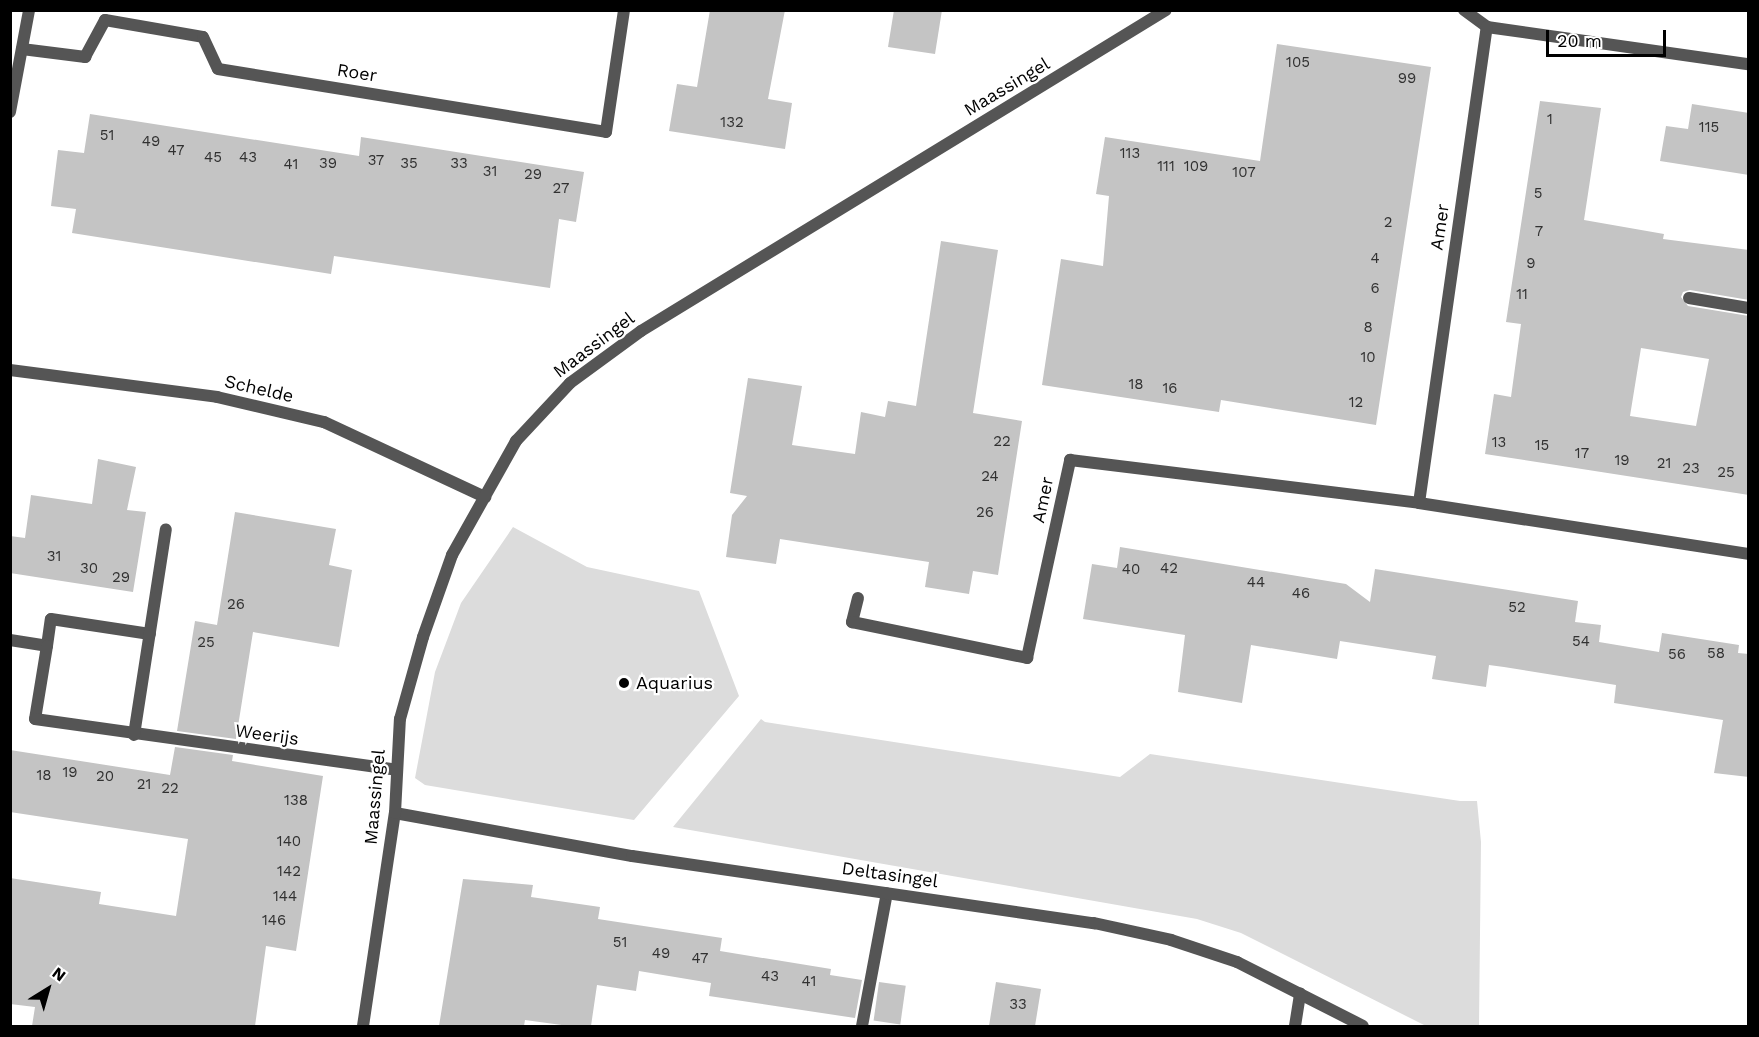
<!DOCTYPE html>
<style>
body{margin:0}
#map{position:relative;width:1759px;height:1037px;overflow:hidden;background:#fff;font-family:"Work Sans",sans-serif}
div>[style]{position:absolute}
.green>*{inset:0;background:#dcdcdc}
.building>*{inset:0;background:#c4c4c4;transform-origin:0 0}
.service>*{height:12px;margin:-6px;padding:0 6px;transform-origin:6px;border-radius:6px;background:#555}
.minor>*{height:12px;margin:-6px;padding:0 6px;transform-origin:6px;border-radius:6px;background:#555}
.dots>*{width:16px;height:16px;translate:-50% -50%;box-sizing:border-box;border:3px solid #fff;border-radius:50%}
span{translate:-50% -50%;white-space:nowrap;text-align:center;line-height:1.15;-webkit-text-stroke:4.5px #fff;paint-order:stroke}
.number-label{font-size:15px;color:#313131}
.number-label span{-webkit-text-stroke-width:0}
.street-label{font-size:18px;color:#000}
.poi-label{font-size:18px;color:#000}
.left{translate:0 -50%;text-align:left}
.frame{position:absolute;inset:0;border:12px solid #000;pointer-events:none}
.north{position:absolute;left:18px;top:959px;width:60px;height:60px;-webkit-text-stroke:4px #fff;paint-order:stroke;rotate:37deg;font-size:16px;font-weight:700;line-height:24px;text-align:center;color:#000}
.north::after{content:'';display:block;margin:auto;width:21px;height:27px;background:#000;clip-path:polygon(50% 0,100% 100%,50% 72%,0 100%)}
.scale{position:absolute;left:1546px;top:30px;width:120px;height:27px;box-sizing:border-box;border:3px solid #000;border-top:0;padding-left:8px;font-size:18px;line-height:21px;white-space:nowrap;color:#000;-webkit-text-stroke:4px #fff;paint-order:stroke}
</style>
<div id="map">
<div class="green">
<div style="clip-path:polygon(513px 527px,587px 567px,699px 591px,739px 696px,634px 820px,425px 785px,415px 778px,435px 672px,461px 603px)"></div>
<div style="clip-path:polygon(761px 719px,765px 722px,1120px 777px,1150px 754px,1460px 801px,1477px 801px,1481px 842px,1479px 1026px,1426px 1026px,1241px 933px,1197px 919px,673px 827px)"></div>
</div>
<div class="building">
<div style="clip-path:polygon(710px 10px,785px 10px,768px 99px,792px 103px,785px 149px,669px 131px,677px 84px,697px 87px)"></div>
<div style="clip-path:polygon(894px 10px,942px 10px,935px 54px,888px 47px)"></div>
<div style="clip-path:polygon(1277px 44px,1431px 67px,1376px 425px,1221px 400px,1219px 412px,1042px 385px,1061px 259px,1103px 266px,1109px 196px,1096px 194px,1105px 137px,1260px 161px)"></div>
<div style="clip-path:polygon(evenodd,1540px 101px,1601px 108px,1584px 220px,1664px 234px,1663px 239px,1749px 250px,1749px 300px,1690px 290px,1683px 292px,1681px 297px,1688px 306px,1749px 316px,1749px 495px,1485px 454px,1494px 394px,1511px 397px,1521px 324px,1506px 322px,1540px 101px,1641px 348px,1709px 359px,1696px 426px,1630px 416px,1641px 348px)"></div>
<div style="clip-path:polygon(1692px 104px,1749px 113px,1749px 175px,1660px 161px,1666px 126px,1688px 129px)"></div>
<div style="clip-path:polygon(90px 114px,359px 156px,361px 137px,584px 172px,576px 222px,559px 219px,550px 288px,334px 256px,331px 274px,72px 233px,76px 209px,51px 206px,58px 150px,84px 153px)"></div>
<div style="clip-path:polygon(941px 241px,998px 250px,973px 413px,1022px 421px,998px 575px,973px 571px,969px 594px,925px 587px,929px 562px,780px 539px,776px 564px,726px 557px,732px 515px,747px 496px,730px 493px,748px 378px,802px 386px,792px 445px,855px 454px,861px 412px,885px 417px,888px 401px,916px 406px)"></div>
<div style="clip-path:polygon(98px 459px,136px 467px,127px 510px,146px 512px,133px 592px,10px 573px,10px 536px,25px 538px,31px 495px,92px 504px)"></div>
<div style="clip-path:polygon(235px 512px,336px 529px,329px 565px,352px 570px,339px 647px,253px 632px,236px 739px,177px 731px,195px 621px,217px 625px)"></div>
<div style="clip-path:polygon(1120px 547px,1346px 584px,1370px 602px,1375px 569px,1578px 601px,1575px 622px,1601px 625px,1599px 642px,1659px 652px,1662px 633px,1739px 645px,1738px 653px,1749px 654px,1749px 777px,1714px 773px,1723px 720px,1614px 703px,1616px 685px,1504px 667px,1489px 665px,1486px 687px,1432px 679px,1436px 656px,1340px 641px,1337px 659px,1251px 645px,1242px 703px,1178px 692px,1185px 635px,1083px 619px,1092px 564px,1117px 568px)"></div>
<div style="clip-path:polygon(175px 747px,233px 755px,232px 761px,323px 776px,296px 951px,266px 946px,255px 1026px,32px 1026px,35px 1007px,10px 1004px,10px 878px,101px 892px,99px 904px,176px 916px,188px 839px,10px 812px,10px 750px,170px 775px)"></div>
<div style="clip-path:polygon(463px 879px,533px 885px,531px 897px,600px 907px,598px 919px,722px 938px,720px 951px,831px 969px,830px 975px,862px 980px,855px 1018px,709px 996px,711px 983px,639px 971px,636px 991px,597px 985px,591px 1026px,569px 1026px,525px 1020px,524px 1026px,439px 1026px)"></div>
<div style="left:879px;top:982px;width:27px;height:39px;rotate:8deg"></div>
<div style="clip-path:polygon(996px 982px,1041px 989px,1035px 1026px,989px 1026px)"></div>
</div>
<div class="service">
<div style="left:1689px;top:298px;width:60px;rotate:9.6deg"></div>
<div style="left:862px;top:1026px;width:135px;rotate:-79.4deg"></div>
<div style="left:1295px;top:1026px;width:33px;rotate:-81deg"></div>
</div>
<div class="minor">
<div style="left:1464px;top:10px;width:29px;rotate:36deg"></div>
<div style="left:1487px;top:27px;width:264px;rotate:8.1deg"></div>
<div style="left:22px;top:49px;width:64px;rotate:7.2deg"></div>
<div style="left:85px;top:57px;width:42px;rotate:-61.6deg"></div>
<div style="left:105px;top:20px;width:99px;rotate:9.8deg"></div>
<div style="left:203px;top:37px;width:35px;rotate:65deg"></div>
<div style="left:218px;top:69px;width:393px;rotate:9.2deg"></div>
<div style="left:606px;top:132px;width:123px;rotate:-81.6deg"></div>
<div style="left:10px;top:112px;width:104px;rotate:-79.4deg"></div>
<div style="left:10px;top:370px;width:209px;rotate:7.4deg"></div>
<div style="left:217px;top:397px;width:110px;rotate:13.2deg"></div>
<div style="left:324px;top:422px;width:178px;rotate:25deg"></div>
<div style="left:1419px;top:503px;width:481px;rotate:-81.9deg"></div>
<div style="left:858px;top:598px;width:25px;rotate:104deg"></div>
<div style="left:852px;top:622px;width:179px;rotate:11.6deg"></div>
<div style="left:1027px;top:658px;width:203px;rotate:-77.7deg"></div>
<div style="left:1070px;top:460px;width:352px;rotate:7deg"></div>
<div style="left:1419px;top:503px;width:333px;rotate:8.8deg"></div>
<div style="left:10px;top:640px;width:37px;rotate:9deg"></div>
<div style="left:47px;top:646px;width:27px;rotate:-82deg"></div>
<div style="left:51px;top:619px;width:100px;rotate:8.6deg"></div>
<div style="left:47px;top:646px;width:74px;rotate:99.3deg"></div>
<div style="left:35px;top:719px;width:365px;rotate:8deg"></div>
<div style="left:134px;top:735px;width:208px;rotate:-81.2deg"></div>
<div style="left:395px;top:813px;width:241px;rotate:10.3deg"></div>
<div style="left:632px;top:856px;width:467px;rotate:8.3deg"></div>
<div style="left:1094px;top:923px;width:79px;rotate:12.4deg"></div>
<div style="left:1171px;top:940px;width:70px;rotate:18.4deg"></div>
<div style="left:1237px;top:962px;width:141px;rotate:26.9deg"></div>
<div style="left:363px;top:1026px;width:215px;rotate:-81.5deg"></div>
<div style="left:395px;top:813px;width:94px;rotate:-87deg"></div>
<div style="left:400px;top:719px;width:85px;rotate:-74.3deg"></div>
<div style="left:423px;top:637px;width:87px;rotate:-70.5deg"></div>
<div style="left:452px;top:555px;width:131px;rotate:-60.7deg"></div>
<div style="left:516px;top:441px;width:79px;rotate:-47deg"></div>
<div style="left:570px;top:383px;width:88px;rotate:-36.2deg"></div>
<div style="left:641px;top:331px;width:615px;rotate:-31.44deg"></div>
</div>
<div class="dots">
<div style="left:624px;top:683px;background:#000"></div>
</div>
<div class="number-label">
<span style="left:1298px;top:63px">105</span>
<span style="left:1407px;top:79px">99</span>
<span style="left:1550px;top:120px">1</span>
<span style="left:732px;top:123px">132</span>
<span style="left:1709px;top:128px">115</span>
<span style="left:107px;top:136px">51</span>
<span style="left:151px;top:142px">49</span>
<span style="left:176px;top:151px">47</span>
<span style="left:1130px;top:154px">113</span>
<span style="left:213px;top:158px">45</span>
<span style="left:248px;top:158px">43</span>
<span style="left:376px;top:161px">37</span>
<span style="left:328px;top:164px">39</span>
<span style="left:409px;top:164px">35</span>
<span style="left:459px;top:164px">33</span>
<span style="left:291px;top:165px">41</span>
<span style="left:1166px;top:167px">111</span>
<span style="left:1196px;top:167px">109</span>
<span style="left:490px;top:172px">31</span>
<span style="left:1244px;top:173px">107</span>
<span style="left:533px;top:175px">29</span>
<span style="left:561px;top:189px">27</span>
<span style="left:1538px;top:194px">5</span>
<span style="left:1388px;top:223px">2</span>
<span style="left:1539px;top:232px">7</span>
<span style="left:1375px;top:259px">4</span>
<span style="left:1531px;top:264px">9</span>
<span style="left:1375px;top:289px">6</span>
<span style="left:1522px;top:295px">11</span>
<span style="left:1368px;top:328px">8</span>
<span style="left:1368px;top:358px">10</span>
<span style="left:1136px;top:385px">18</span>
<span style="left:1170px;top:389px">16</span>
<span style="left:1356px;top:403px">12</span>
<span style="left:1002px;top:442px">22</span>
<span style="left:1499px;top:443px">13</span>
<span style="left:1542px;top:446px">15</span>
<span style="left:1582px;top:454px">17</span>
<span style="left:1622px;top:461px">19</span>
<span style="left:1664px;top:464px">21</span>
<span style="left:1691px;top:469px">23</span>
<span style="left:1726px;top:473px">25</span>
<span style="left:990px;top:477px">24</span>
<span style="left:985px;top:513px">26</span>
<span style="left:54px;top:557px">31</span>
<span style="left:89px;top:569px">30</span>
<span style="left:1169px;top:569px">42</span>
<span style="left:1131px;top:570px">40</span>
<span style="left:121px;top:578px">29</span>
<span style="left:1256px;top:583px">44</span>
<span style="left:1301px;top:594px">46</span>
<span style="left:236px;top:605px">26</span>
<span style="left:1517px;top:608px">52</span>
<span style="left:1581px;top:642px">54</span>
<span style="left:206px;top:643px">25</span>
<span style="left:1716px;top:654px">58</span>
<span style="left:1677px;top:655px">56</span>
<span style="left:70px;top:773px">19</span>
<span style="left:44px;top:776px">18</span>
<span style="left:105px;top:777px">20</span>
<span style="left:144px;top:785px">21</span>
<span style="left:170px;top:789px">22</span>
<span style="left:296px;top:801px">138</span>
<span style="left:289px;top:842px">140</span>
<span style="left:289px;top:872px">142</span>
<span style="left:285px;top:897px">144</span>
<span style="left:274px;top:921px">146</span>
<span style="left:620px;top:943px">51</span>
<span style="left:661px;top:954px">49</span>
<span style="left:700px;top:959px">47</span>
<span style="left:770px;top:977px">43</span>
<span style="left:809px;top:982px">41</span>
<span style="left:1018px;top:1005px">33</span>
</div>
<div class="street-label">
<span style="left:357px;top:73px;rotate:9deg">Roer</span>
<span style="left:1007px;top:87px;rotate:-31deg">Maassingel</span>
<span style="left:1440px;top:227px;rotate:-82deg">Amer</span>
<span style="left:594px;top:345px;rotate:-37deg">Maassingel</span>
<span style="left:259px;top:389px;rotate:13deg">Schelde</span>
<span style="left:1043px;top:500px;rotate:-78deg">Amer</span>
<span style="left:267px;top:735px;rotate:8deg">Weerijs</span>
<span style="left:375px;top:797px;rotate:-85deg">Maassingel</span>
<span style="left:890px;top:875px;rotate:8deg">Deltasingel</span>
</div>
<div class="poi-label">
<span class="left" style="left:636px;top:683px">Aquarius</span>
</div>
<div class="frame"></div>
<div class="north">N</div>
<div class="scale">20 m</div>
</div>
